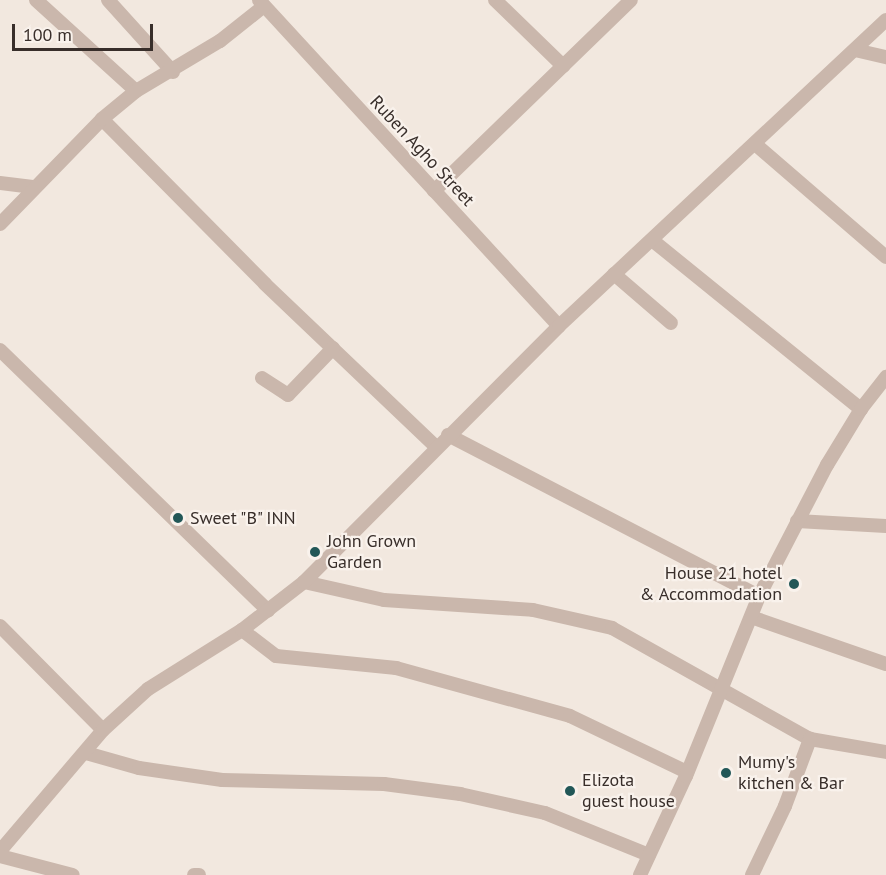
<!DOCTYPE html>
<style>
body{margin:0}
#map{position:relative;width:886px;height:875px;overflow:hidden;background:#f2e8df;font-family:"PT Sans",sans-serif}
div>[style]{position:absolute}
.minor>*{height:14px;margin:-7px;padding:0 7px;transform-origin:7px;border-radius:7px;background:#cab7ac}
.dots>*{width:16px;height:16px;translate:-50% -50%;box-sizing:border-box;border:3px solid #f9f2ec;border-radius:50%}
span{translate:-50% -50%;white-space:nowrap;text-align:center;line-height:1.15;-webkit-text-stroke:4.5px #f9f2ec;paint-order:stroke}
.street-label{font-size:18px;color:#382e2a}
.poi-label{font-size:18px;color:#382e2a}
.left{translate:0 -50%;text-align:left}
.right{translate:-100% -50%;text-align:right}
.scale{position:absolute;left:12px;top:24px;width:141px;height:27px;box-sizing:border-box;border:3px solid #382e2a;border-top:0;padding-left:8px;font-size:18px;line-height:21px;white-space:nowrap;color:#382e2a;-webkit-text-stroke:4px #f9f2ec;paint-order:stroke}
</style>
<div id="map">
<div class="minor">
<div style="left:36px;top:0;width:135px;rotate:42.3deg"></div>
<div style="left:108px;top:0;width:97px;rotate:47.9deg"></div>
<div style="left:259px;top:0;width:443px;rotate:47.4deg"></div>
<div style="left:495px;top:0;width:95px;rotate:44.1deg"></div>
<div style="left:855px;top:50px;width:32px;rotate:13deg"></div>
<div style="left:102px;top:119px;width:232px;rotate:45.3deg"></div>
<div style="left:265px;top:284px;width:236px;rotate:43.6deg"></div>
<div style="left:755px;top:144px;width:173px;rotate:40.8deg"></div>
<div style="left:0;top:183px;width:35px;rotate:7deg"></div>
<div style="left:434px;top:191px;width:274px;rotate:-44.1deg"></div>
<div style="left:0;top:224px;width:146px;rotate:-45.8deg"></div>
<div style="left:102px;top:119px;width:44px;rotate:-39.5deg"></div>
<div style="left:136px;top:91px;width:98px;rotate:-30.8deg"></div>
<div style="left:220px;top:41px;width:56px;rotate:-38.5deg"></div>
<div style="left:652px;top:240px;width:269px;rotate:39deg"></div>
<div style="left:614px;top:274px;width:75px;rotate:40.7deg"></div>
<div style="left:0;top:350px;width:374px;rotate:44.2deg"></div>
<div style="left:262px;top:378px;width:31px;rotate:33deg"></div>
<div style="left:288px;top:395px;width:65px;rotate:-46.2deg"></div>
<div style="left:448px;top:435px;width:350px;rotate:27.4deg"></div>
<div style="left:797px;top:521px;width:89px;rotate:3.2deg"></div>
<div style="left:304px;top:582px;width:82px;rotate:12.7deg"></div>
<div style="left:384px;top:600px;width:149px;rotate:3.8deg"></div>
<div style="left:533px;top:610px;width:81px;rotate:12.8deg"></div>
<div style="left:612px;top:628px;width:227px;rotate:29.3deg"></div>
<div style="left:810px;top:739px;width:77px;rotate:9.7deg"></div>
<div style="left:751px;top:617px;width:143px;rotate:19.2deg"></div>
<div style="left:0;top:626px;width:146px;rotate:45.3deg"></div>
<div style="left:242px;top:630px;width:43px;rotate:37.4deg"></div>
<div style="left:276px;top:656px;width:121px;rotate:5.7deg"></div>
<div style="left:396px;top:668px;width:180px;rotate:15.4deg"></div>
<div style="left:570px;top:716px;width:130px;rotate:25.6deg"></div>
<div style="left:86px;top:753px;width:55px;rotate:15.8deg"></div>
<div style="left:139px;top:768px;width:84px;rotate:8.2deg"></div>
<div style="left:222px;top:780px;width:162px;rotate:1.4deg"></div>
<div style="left:384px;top:784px;width:77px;rotate:7.5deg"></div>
<div style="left:460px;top:794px;width:87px;rotate:12.6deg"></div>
<div style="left:545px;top:813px;width:112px;rotate:22deg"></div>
<div style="left:0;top:851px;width:159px;rotate:-49.6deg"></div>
<div style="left:103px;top:730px;width:61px;rotate:-42.3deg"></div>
<div style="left:148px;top:689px;width:111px;rotate:-32.1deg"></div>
<div style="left:242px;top:630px;width:78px;rotate:-37.7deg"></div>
<div style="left:304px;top:582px;width:361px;rotate:-45.1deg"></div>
<div style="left:559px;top:326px;width:448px;rotate:-43.1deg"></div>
<div style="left:0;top:856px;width:75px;rotate:14.6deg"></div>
<div style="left:194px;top:875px;width:5px"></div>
<div style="left:640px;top:875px;width:109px;rotate:-65.1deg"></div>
<div style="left:686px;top:776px;width:194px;rotate:-67.9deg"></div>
<div style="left:759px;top:596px;width:148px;rotate:-62.6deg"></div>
<div style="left:827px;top:465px;width:66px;rotate:-58.7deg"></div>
<div style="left:861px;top:409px;width:41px;rotate:-52deg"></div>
<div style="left:752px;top:875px;width:76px;rotate:-64.4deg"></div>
<div style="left:785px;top:806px;width:72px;rotate:-69.5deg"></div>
</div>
<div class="dots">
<div style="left:178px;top:518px;background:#225757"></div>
<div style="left:315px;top:552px;background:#225757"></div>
<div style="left:794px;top:584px;background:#225757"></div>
<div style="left:726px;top:773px;background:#225757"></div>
<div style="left:570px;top:791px;background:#225757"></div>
</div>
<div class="street-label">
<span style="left:422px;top:151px;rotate:47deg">Ruben Agho Street</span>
</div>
<div class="poi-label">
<span class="left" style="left:190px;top:518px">Sweet "B" INN</span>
<span class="left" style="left:327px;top:552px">John Grown<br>Garden</span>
<span class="right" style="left:782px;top:584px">House 21 hotel<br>&amp; Accommodation</span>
<span class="left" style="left:738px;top:773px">Mumy's<br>kitchen &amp; Bar</span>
<span class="left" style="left:582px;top:791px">Elizota<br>guest house</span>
</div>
<div class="scale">100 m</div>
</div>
